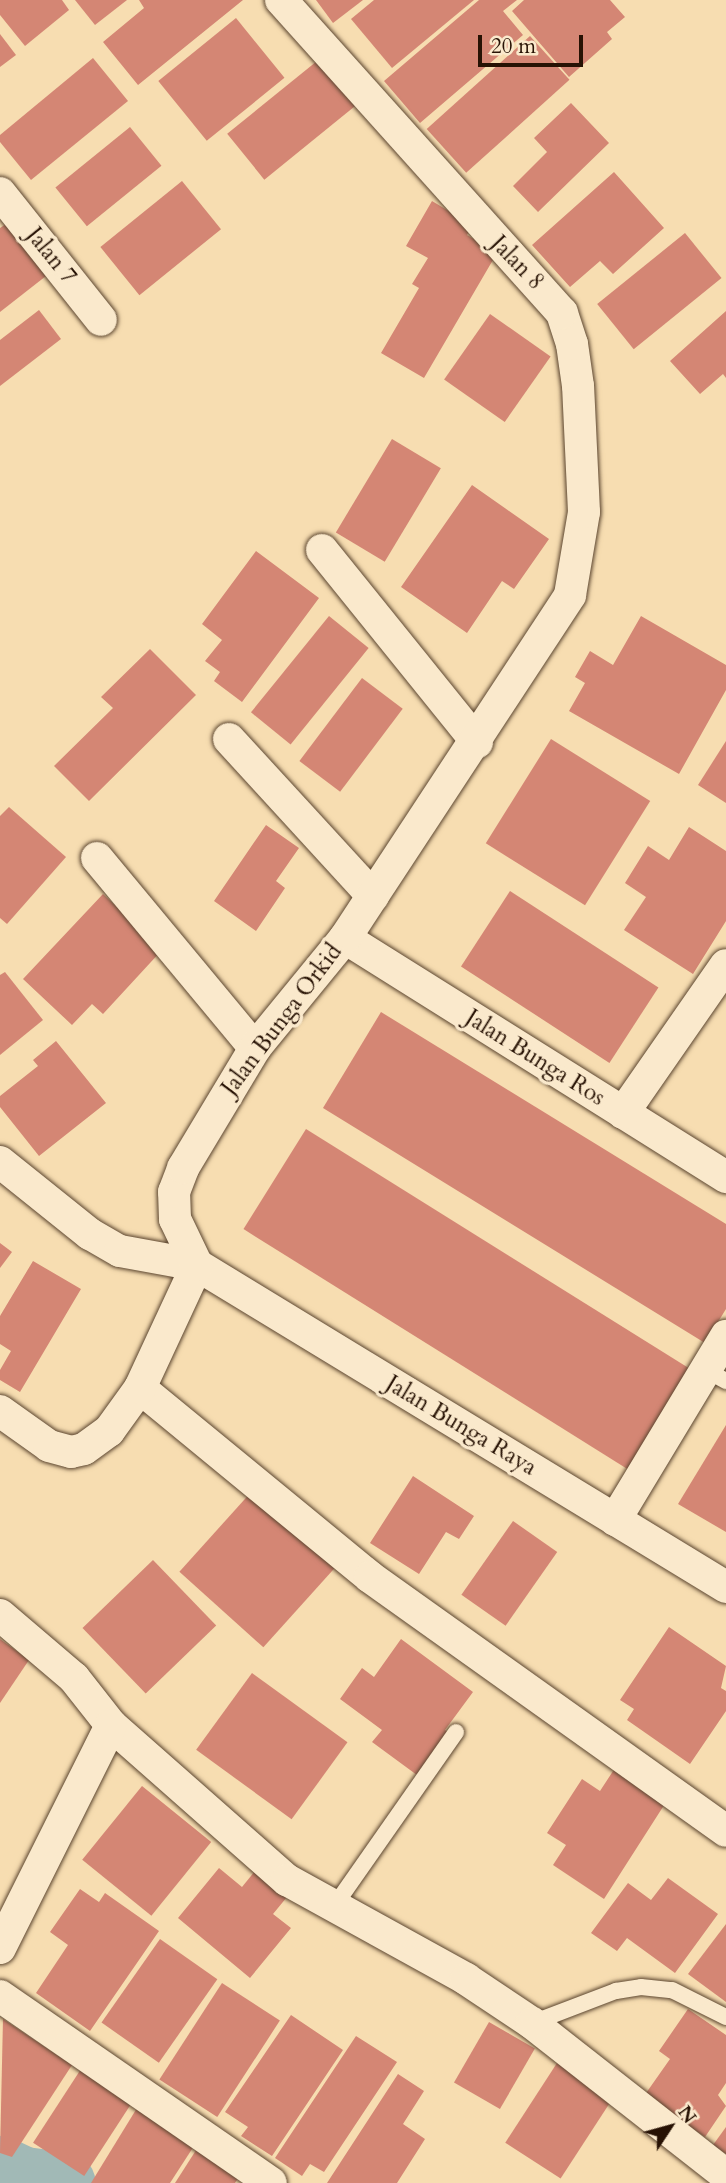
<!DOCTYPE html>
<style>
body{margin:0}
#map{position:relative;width:726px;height:2183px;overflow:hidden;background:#f7ddb1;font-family:Cardo,serif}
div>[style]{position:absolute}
.river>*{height:63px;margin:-31.5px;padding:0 31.5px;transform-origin:31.5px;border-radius:31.5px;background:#a1b9b6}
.building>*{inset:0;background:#d48674;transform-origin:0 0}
.roads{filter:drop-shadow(0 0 2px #5b452f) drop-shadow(0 0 2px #5b452f)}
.lane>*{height:16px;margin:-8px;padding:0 8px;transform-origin:8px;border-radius:8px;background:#fae9cc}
.street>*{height:32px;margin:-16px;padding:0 16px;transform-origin:16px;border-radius:16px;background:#fae9cc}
span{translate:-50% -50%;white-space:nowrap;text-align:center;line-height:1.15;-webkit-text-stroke:7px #fae9cc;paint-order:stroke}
.street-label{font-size:23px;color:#271204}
.north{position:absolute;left:635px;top:2092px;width:70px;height:70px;-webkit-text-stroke:5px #fae9cc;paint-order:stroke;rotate:54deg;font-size:19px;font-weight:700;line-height:28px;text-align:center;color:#271204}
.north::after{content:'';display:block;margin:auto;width:24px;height:32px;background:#271204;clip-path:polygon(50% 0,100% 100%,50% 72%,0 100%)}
.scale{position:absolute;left:478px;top:35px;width:105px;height:32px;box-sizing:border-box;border:4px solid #271204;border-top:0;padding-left:9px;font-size:21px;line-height:24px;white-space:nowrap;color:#271204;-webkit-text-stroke:5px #fae9cc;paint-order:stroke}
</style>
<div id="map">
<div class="river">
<div style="left:0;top:2167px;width:26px;rotate:25deg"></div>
<div style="left:24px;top:2178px;width:40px;rotate:7.1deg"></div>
</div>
<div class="building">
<div style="clip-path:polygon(0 0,62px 0,69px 10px,25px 46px,0 15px)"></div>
<div style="clip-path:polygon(75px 0,127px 0,95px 25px)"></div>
<div style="clip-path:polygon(139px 0,243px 0,138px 85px,103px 42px,144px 8px)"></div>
<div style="clip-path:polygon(316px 0,363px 0,333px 23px)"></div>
<div style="clip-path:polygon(374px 0,474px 0,392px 68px,351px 19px)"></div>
<div style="clip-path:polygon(479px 0,517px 0,503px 11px,523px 35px,420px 123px,384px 81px)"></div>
<div style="clip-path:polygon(524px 0,610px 0,625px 17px,607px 32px,612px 39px,569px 77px,512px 11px)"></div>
<div style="left:236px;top:18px;width:77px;height:100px;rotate:51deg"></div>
<div style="clip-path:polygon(0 34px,16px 55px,0 67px)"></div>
<div style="left:530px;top:36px;width:59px;height:139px;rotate:48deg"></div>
<div style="left:322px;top:57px;width:59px;height:122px;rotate:51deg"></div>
<div style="clip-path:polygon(93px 58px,128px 101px,31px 180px,0 142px,0 135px)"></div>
<div style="clip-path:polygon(571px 103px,609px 143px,538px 212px,513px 186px,547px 152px,534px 138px)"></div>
<div style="left:130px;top:127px;width:50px;height:96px;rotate:51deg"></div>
<div style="clip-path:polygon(614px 172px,664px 228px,613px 274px,600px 261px,570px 287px,532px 245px)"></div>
<div style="left:182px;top:181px;width:62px;height:105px;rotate:51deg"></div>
<div style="clip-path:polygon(432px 201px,472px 225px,467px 235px,497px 253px,424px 378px,381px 353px,419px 288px,412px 284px,428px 258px,406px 246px)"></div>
<div style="clip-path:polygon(6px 224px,46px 276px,0 312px,0 228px)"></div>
<div style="left:685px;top:233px;width:58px;height:113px;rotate:51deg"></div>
<div style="clip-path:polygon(39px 310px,61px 339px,0 386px,0 340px)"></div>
<div style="clip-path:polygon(726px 311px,726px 378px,723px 374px,700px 394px,670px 361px)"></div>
<div style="left:490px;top:314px;width:74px;height:80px;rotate:35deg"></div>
<div style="left:392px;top:439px;width:57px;height:109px;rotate:31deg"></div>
<div style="clip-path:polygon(472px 485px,549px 539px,514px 589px,502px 581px,467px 633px,401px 587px)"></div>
<div style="clip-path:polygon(256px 551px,319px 598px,242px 702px,214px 681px,220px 672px,205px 661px,222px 640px,202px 624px)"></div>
<div style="left:329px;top:616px;width:51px;height:124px;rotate:39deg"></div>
<div style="clip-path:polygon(641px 616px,726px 665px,726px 690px,679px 774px,569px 711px,585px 683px,575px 677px,590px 651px,613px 665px)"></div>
<div style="clip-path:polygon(150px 649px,196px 695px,89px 801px,54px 766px,113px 708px,101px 697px)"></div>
<div style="left:362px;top:678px;width:51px;height:104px;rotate:37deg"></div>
<div style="left:551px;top:739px;width:117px;height:123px;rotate:32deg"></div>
<div style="clip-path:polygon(726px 741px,726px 803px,698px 785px)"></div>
<div style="clip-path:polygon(9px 807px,66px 857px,7px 924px,0 918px,0 816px)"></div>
<div style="clip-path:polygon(266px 825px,299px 848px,276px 881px,285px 888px,256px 931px,214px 901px)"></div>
<div style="clip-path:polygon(689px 827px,726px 851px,726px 921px,693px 974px,624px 930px,646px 897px,625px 883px,648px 846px,669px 860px)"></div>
<div style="left:510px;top:891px;width:177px;height:90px;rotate:33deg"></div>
<div style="clip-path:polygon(103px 894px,162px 950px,103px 1014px,92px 1004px,72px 1025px,23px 979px)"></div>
<div style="clip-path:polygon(5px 972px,43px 1020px,0 1055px,0 975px)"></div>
<div style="clip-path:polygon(381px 1012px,726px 1224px,726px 1309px,705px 1343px,323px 1108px)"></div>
<div style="clip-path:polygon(56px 1041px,106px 1103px,39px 1156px,0 1107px,0 1096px,38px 1066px,33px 1060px)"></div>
<div style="left:306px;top:1129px;width:463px;height:118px;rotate:32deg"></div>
<div style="clip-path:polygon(0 1243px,12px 1252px,0 1268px)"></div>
<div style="clip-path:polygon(33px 1261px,81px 1289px,20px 1392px,0 1380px,0 1370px,11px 1351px,0 1344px,0 1316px)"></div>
<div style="clip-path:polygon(726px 1425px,726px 1532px,678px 1504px)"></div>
<div style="clip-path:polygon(413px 1476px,474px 1516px,459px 1539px,446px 1532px,419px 1574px,370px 1543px)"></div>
<div style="left:253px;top:1490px;width:113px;height:110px;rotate:42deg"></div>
<div style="left:513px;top:1521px;width:54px;height:90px;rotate:35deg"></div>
<div style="left:153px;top:1560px;width:91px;height:98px;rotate:46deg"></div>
<div style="clip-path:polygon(669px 1627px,726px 1666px,721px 1688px,726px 1691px,726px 1711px,690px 1764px,627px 1720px,634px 1709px,620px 1700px)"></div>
<div style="clip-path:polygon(0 1639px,29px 1660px,0 1703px)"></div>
<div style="clip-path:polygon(401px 1639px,473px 1692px,445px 1730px,452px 1735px,421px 1778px,372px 1742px,382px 1730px,340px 1699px,362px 1668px,374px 1677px)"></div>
<div style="left:252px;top:1673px;width:118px;height:95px;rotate:36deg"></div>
<div style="clip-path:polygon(617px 1765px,668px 1799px,604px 1899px,553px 1865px,566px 1845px,547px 1833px,582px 1779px,600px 1791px)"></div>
<div style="left:142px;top:1786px;width:89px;height:95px;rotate:39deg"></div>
<div style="clip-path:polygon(219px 1868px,242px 1887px,255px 1871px,287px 1897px,273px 1914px,291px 1928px,250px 1978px,178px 1918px)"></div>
<div style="clip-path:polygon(668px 1878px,718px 1914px,675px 1973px,627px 1938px,617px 1951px,591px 1933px,628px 1883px,651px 1900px)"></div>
<div style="clip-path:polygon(80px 1889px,99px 1902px,105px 1893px,159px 1931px,90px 2031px,36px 1993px,68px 1945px,50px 1932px)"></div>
<div style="clip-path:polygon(726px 1924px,726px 2002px,688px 1974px)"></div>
<div style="left:160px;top:1939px;width:70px;height:102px;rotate:35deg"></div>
<div style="left:222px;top:1983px;width:69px;height:115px;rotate:33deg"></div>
<div style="clip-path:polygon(688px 2009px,726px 2035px,726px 2083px,718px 2095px,726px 2106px,705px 2137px,644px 2096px,670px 2059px,659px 2051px)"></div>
<div style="clip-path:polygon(291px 2015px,343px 2050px,272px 2156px,241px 2136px,248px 2127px,225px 2112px)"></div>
<div style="clip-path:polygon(3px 2019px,72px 2065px,12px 2157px,0 2153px)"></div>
<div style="left:489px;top:2022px;width:53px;height:70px;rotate:30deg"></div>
<div style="clip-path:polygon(356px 2036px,397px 2062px,324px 2172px,310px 2164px,302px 2176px,275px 2158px)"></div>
<div style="left:557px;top:2063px;width:66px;height:95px;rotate:33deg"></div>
<div style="left:81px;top:2069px;width:61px;height:88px;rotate:33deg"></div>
<div style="clip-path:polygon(398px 2074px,424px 2091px,403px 2124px,425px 2139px,397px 2183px,327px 2183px)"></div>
<div style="clip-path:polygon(137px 2108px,194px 2146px,170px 2183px,91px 2183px)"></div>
<div style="clip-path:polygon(726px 2127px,726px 2154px,713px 2145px)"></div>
<div style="clip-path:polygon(200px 2144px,242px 2172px,235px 2183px,175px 2183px)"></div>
</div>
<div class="roads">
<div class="lane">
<div style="left:706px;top:1370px;width:23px;rotate:29deg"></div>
<div style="left:335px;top:1905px;width:211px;rotate:-55deg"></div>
<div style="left:532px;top:2023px;width:90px;rotate:-20.9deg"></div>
<div style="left:616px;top:1991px;width:25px;rotate:-9deg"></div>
<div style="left:641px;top:1987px;width:31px;rotate:6deg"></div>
<div style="left:672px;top:1990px;width:60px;rotate:26.6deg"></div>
</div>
<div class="street">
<div style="left:0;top:193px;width:162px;rotate:51.5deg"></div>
<div style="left:322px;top:550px;width:247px;rotate:51.1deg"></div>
<div style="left:229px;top:739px;width:213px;rotate:47.5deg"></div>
<div style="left:97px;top:858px;width:247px;rotate:50.3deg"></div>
<div style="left:345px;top:938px;width:450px;rotate:32.1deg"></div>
<div style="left:623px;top:1113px;width:180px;rotate:-55.2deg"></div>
<div style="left:0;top:1162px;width:115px;rotate:38.7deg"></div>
<div style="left:90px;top:1234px;width:34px;rotate:30deg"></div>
<div style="left:120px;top:1251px;width:78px;rotate:10.3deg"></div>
<div style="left:197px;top:1265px;width:619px;rotate:31.33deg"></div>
<div style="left:140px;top:1388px;width:298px;rotate:39.4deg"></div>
<div style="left:370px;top:1577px;width:437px;rotate:35.5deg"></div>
<div style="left:0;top:1411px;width:60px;rotate:35.5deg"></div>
<div style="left:49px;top:1446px;width:23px;rotate:15deg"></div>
<div style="left:71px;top:1452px;width:13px;rotate:-13deg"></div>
<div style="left:84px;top:1449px;width:31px;rotate:-36deg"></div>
<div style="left:109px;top:1431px;width:53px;rotate:-54.2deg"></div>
<div style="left:140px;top:1388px;width:136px;rotate:-65.1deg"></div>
<div style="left:197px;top:1265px;width:51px;rotate:-115.6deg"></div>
<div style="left:175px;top:1219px;width:27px;rotate:-92deg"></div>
<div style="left:174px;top:1192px;width:26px;rotate:-69deg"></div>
<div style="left:183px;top:1168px;width:140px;rotate:-59deg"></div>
<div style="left:255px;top:1048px;width:142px;rotate:-50.7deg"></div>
<div style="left:345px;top:938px;width:410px;rotate:-56.7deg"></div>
<div style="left:570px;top:595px;width:84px;rotate:-80.4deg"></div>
<div style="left:584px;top:512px;width:126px;rotate:-92.7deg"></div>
<div style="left:578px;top:386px;width:42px;rotate:-98.1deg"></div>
<div style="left:572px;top:344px;width:33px;rotate:-108deg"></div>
<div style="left:562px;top:313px;width:421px;rotate:-131.9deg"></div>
<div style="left:615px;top:1520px;width:215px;rotate:-58.9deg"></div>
<div style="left:0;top:1615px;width:97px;rotate:40.4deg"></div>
<div style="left:74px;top:1678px;width:60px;rotate:51.8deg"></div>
<div style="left:111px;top:1725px;width:235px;rotate:41.4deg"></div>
<div style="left:287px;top:1880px;width:205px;rotate:28.9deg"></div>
<div style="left:466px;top:1979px;width:79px;rotate:33.7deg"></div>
<div style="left:532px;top:2023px;width:246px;rotate:38.1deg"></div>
<div style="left:0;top:1948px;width:249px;rotate:-63.5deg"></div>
<div style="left:0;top:1996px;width:329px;rotate:34.6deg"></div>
</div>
</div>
<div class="street-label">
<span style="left:51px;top:256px;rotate:51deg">Jalan 7</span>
<span style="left:517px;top:263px;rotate:46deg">Jalan 8</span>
<span style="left:282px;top:1020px;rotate:-53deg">Jalan Bunga Orkid</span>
<span style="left:535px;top:1058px;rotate:32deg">Jalan Bunga Ros</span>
<span style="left:461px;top:1426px;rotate:31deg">Jalan Bunga Raya</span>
</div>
<div class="north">N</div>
<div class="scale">20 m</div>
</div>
